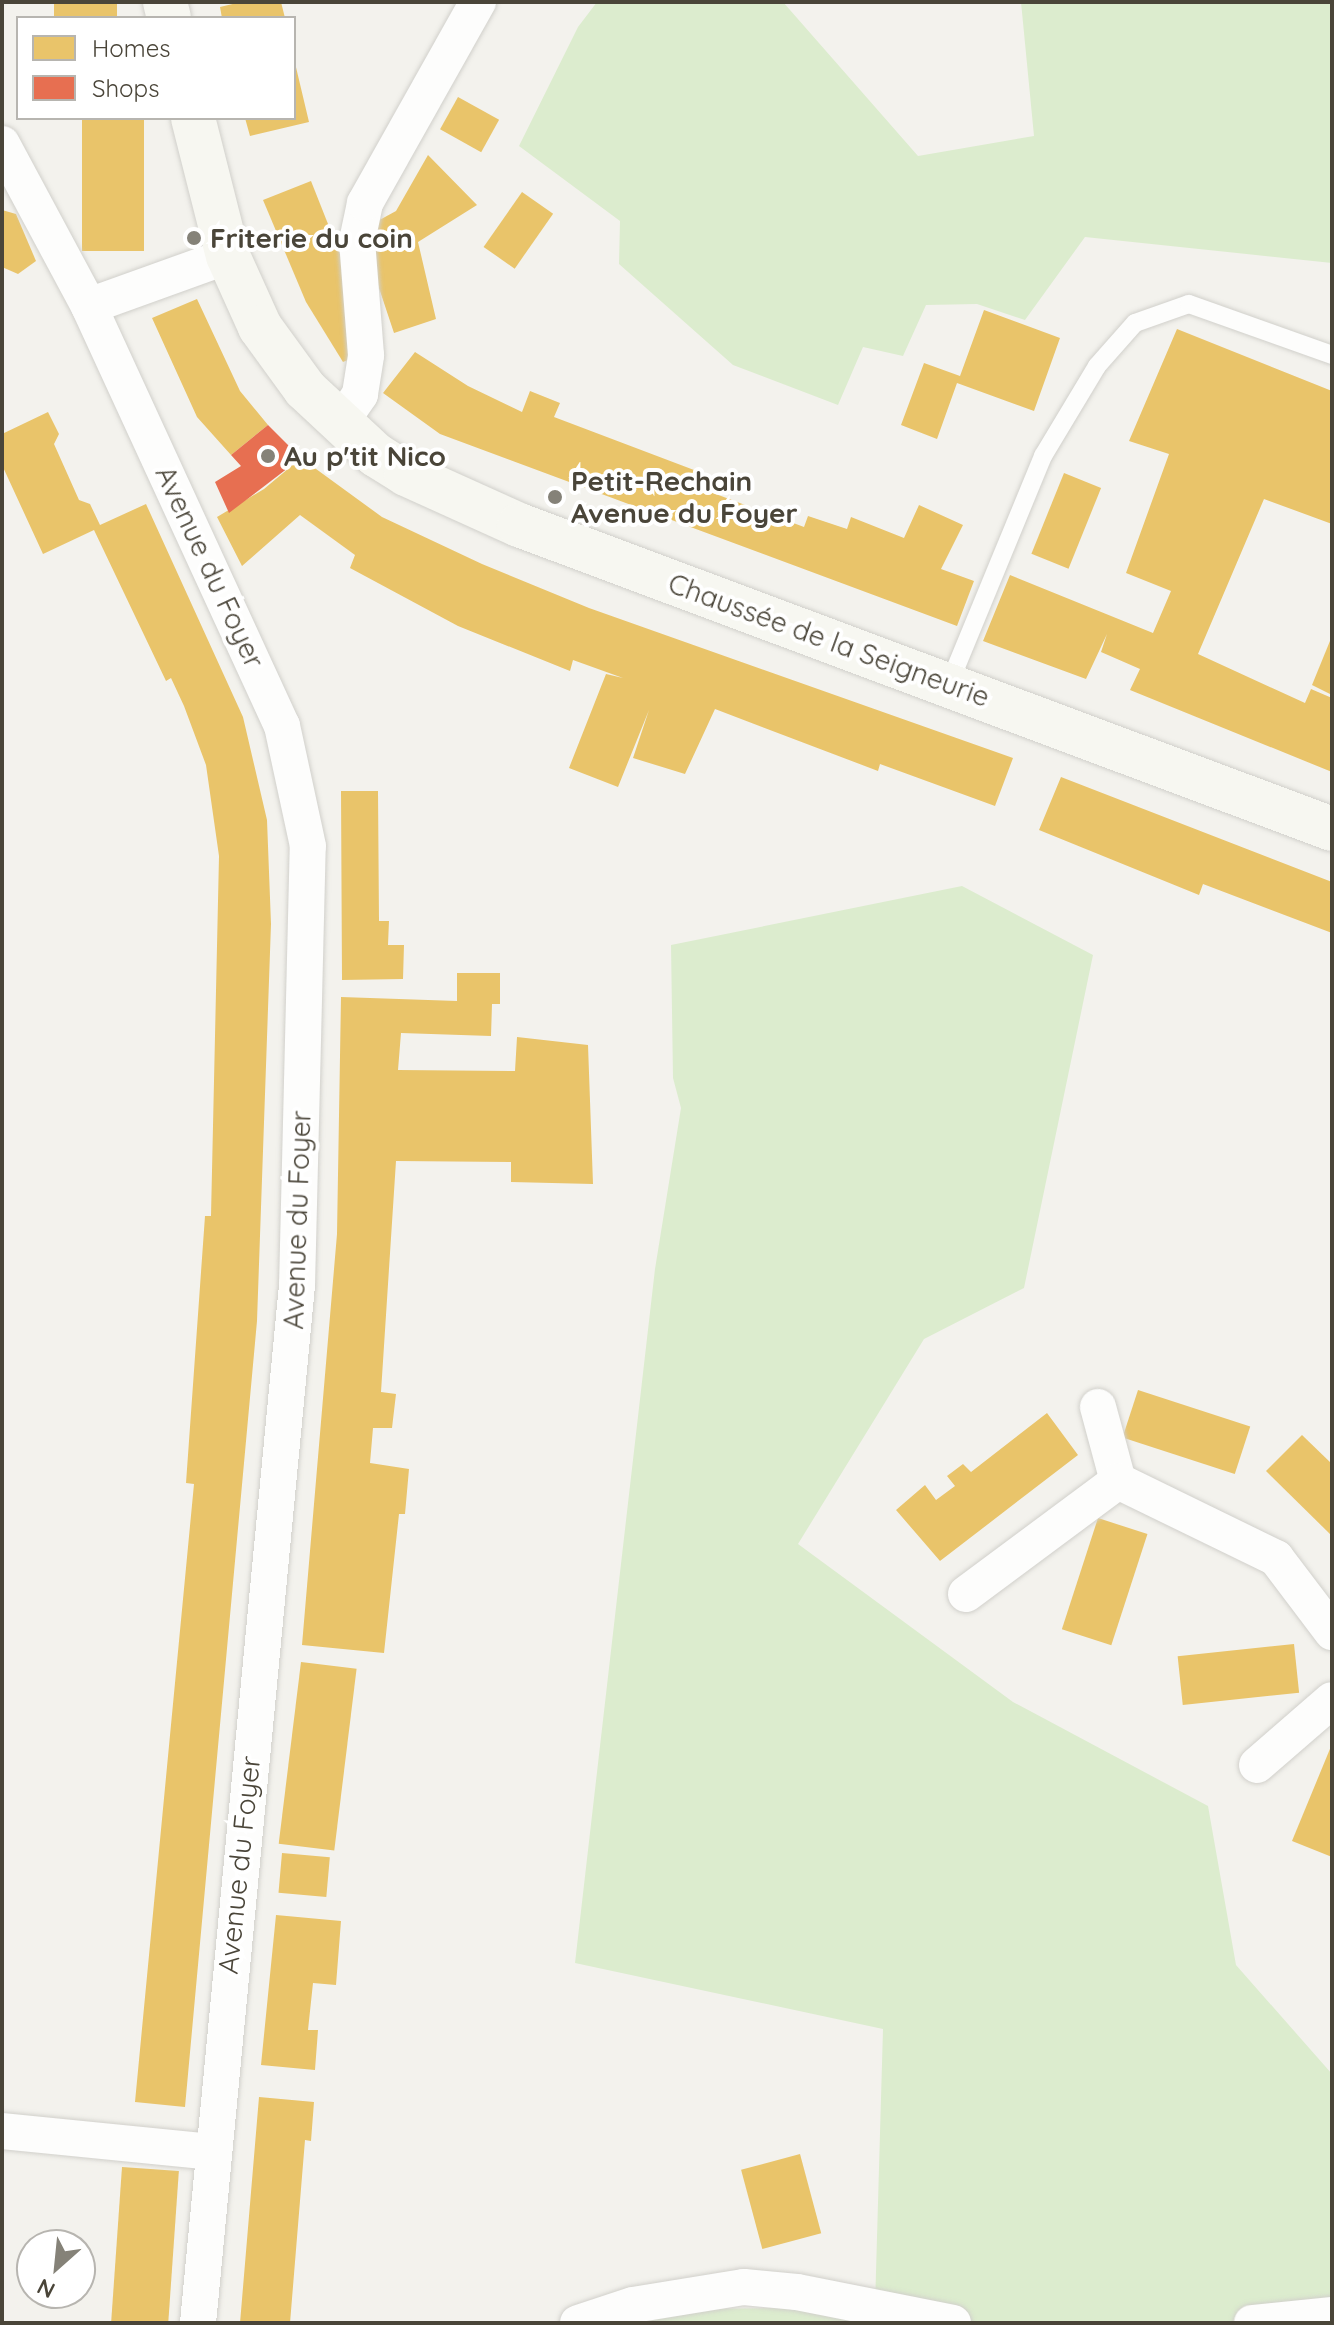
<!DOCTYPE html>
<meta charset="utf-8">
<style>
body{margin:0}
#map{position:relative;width:1334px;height:2325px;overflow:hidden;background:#f3f2ed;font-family:Quicksand,sans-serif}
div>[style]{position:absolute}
.green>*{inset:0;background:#dcecce}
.homes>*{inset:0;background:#e9c46a;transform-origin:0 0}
.shops>*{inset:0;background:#e76f51}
.roads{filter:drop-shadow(0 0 2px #d1d0cb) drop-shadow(0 0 2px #d1d0cb)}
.service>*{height:18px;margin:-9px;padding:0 9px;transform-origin:9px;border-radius:9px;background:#fdfdfc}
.minor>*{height:36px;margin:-18px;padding:0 18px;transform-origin:18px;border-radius:18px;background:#fdfdfc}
.secondary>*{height:44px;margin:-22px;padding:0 22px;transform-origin:22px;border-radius:22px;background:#f7f7f1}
.dots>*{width:22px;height:22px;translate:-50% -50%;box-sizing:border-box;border:4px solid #fff;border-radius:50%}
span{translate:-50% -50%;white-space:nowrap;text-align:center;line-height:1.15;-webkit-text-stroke:8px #fff;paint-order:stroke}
.poi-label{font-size:28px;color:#4a4539;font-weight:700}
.left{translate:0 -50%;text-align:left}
.street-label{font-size:28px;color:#4a4539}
.frame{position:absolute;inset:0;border:4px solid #4a4539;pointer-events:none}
.legend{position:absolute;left:16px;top:16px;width:280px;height:104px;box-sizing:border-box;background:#fff;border:2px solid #b7b5b0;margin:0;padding:10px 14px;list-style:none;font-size:24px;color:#4a4539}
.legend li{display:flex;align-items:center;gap:16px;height:40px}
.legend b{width:40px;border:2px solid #b7b5b0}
.north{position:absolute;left:16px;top:2229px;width:80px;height:80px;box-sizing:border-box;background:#fff;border:2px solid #b7b5b0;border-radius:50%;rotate:207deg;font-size:22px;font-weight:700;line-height:32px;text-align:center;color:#4a4539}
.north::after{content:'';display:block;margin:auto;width:28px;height:36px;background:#858278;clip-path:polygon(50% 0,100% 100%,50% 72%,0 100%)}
</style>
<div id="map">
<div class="green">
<div style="clip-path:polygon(597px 2px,783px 2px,918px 156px,1034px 136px,1021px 2px,1332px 2px,1332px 263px,1085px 237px,1025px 320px,977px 304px,926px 305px,903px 356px,863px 347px,838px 405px,733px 365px,619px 264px,620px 221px,519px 146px,578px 27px)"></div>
<div style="clip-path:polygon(962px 886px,1093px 955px,1024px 1288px,924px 1339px,798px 1544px,1013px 1702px,1208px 1806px,1236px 1965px,1332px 2074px,1332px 2323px,633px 2323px,687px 2309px,875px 2307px,883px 2029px,575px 1963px,655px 1269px,681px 1108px,673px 1078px,671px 945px)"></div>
</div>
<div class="homes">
<div style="left:54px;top:2px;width:63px;height:16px"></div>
<div style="clip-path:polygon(241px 2px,281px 2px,285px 18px,222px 18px,220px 7px)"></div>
<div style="clip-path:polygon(295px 63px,309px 122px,250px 136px,245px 118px,294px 118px)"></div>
<div style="left:458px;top:97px;width:47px;height:37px;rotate:29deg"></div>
<div style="left:82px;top:118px;width:62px;height:133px"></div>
<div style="clip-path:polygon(428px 155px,477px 205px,418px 242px,436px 319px,394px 333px,372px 267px,374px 223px,396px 211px)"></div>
<div style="clip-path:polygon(311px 181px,351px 282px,355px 357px,343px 362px,306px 302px,263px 200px)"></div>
<div style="left:522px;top:192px;width:38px;height:67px;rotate:35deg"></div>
<div style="clip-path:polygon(2px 210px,16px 214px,36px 261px,18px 274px,2px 267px)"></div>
<div style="clip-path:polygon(197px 299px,240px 391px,268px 425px,231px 455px,197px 417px,152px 318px)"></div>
<div style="clip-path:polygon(984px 310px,1060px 338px,1034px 411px,957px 383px,937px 439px,901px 425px,924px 363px,960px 376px)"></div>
<div style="clip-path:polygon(1177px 329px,1332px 391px,1332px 524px,1264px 499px,1198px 654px,1305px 703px,1311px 689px,1332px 698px,1332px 772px,1130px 690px,1140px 669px,1101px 652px,1107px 634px,1086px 679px,983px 641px,1010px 575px,1153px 633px,1171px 591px,1126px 573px,1169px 454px,1129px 441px)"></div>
<div style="clip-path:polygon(415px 352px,468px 386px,522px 412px,530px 391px,560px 403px,554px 417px,694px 470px,689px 484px,804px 527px,808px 516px,847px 529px,851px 517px,904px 538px,919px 505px,963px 525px,941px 569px,974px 581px,957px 626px,440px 434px,383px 393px)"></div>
<div style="clip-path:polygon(48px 412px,59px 434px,54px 444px,79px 500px,90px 504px,100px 525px,146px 504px,243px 717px,267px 820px,271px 924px,257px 1321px,185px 2107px,135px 2102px,194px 1484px,186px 1483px,205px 1216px,211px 1216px,219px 856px,206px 765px,184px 706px,171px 678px,166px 681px,94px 530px,43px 554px,2px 465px,2px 434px)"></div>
<div style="clip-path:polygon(301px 458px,382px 517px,482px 564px,589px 608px,1013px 758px,995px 806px,880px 764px,878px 771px,715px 709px,685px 774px,633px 758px,649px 710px,618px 787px,569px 768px,606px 674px,623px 678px,573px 660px,570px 671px,458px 626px,350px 568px,355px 555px,300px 515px,242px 566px,217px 517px,264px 489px)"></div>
<div style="left:1064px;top:473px;width:40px;height:87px;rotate:22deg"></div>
<div style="clip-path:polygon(1332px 636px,1332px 695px,1312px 685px)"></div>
<div style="clip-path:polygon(1061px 777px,1332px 882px,1332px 933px,1203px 884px,1199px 895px,1039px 830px)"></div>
<div style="clip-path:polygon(341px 791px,378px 791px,379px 921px,389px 921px,388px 945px,404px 945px,403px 979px,342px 980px)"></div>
<div style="clip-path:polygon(457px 973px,500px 973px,500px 1004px,492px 1004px,491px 1036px,401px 1033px,398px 1070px,515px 1071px,517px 1037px,588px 1045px,593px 1184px,511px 1182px,511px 1162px,396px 1161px,381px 1392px,396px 1394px,392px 1428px,373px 1428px,370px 1463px,409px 1469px,405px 1514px,399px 1514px,384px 1653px,302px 1645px,337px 1234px,341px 997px,457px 1001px)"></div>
<div style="left:1138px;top:1390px;width:118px;height:50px;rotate:18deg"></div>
<div style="clip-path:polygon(1047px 1413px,1078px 1455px,940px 1561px,896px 1510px,925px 1485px,936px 1500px,955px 1486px,947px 1476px,963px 1464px,971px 1472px)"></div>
<div style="clip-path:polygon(1302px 1435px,1332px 1464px,1332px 1536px,1266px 1471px)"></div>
<div style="left:1098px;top:1518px;width:52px;height:117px;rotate:18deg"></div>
<div style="left:1294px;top:1644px;width:49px;height:117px;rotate:84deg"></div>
<div style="left:301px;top:1662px;width:56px;height:183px;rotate:7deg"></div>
<div style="clip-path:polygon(1332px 1744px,1332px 1857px,1292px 1841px)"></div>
<div style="left:282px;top:1853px;width:48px;height:40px;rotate:5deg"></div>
<div style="clip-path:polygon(276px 1915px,341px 1921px,336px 1985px,313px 1983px,308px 2030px,318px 2030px,315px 2070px,261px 2065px)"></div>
<div style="clip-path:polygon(259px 2097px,314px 2102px,311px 2141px,305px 2140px,290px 2323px,240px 2323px)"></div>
<div style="left:800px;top:2154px;width:82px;height:61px;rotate:75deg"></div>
<div style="left:122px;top:2167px;width:57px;height:157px;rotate:4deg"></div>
</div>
<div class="shops">
<div style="clip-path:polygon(268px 425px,301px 458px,229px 513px,215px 482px,241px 466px,231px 455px)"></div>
</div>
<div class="roads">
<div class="service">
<div style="left:949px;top:684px;width:247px;rotate:-67.6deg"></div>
<div style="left:1043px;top:456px;width:105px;rotate:-59deg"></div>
<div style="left:1097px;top:366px;width:57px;rotate:-48.5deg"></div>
<div style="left:1135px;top:323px;width:57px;rotate:-19.4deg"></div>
<div style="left:1189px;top:304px;width:152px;rotate:19.6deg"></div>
</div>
<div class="minor">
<div style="left:2px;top:144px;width:184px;rotate:61.8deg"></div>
<div style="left:340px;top:423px;width:35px;rotate:-55deg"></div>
<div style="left:360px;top:394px;width:39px;rotate:-81deg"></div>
<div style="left:366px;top:355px;width:114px;rotate:-94.5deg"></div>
<div style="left:357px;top:241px;width:39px;rotate:-78deg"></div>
<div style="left:365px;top:203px;width:231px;rotate:-60.7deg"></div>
<div style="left:1098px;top:1407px;width:77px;rotate:74.9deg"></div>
<div style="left:1118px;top:1481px;width:176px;rotate:26deg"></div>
<div style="left:1276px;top:1558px;width:93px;rotate:52.9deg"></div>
<div style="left:966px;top:1594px;width:189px;rotate:-36.6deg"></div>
<div style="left:1257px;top:1765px;width:99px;rotate:-40.9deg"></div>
<div style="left:2px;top:2131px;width:210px;rotate:5.7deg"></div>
<div style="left:198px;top:2323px;width:1042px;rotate:-84.55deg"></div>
<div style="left:297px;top:1286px;width:440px;rotate:-88.6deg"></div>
<div style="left:308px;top:846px;width:123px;rotate:-102.2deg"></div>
<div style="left:282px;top:726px;width:462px;rotate:-114.7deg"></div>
<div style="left:89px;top:306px;width:148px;rotate:-19.8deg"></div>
<div style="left:578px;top:2323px;width:58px;rotate:-18.1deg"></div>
<div style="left:633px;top:2305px;width:112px;rotate:-9.2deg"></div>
<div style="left:744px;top:2287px;width:53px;rotate:5.4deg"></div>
<div style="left:797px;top:2292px;width:159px;rotate:11.2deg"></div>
<div style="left:1252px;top:2323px;width:80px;rotate:-5.7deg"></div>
</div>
<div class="secondary">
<div style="left:165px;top:2px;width:16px;rotate:76deg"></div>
<div style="left:193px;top:118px;width:142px;rotate:75.8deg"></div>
<div style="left:228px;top:256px;width:78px;rotate:65.7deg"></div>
<div style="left:260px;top:327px;width:77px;rotate:54deg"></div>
<div style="left:305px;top:389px;width:97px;rotate:42.9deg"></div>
<div style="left:376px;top:455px;width:36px;rotate:32deg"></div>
<div style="left:406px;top:474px;width:124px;rotate:24.3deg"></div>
<div style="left:519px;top:525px;width:868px;rotate:20.5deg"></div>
</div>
</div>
<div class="dots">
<div style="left:194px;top:238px;background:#858278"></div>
<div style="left:268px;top:456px;background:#858278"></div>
<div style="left:555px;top:497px;background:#858278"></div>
</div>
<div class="poi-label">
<span class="left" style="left:210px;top:238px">Friterie du coin</span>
<span class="left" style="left:284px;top:456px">Au p'tit Nico</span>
<span class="left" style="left:571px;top:497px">Petit-Rechain<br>Avenue du Foyer</span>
</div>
<div class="street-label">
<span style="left:210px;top:567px;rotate:65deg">Avenue du Foyer</span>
<span style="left:829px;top:640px;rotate:20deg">Chaussée de la Seigneurie</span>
<span style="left:297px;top:1220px;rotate:-88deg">Avenue du Foyer</span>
<span style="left:239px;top:1865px;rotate:-84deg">Avenue du Foyer</span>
</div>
<div class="frame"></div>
<ul class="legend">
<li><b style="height:22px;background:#e9c46a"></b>Homes</li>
<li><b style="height:22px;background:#e76f51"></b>Shops</li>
</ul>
<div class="north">N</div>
</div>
